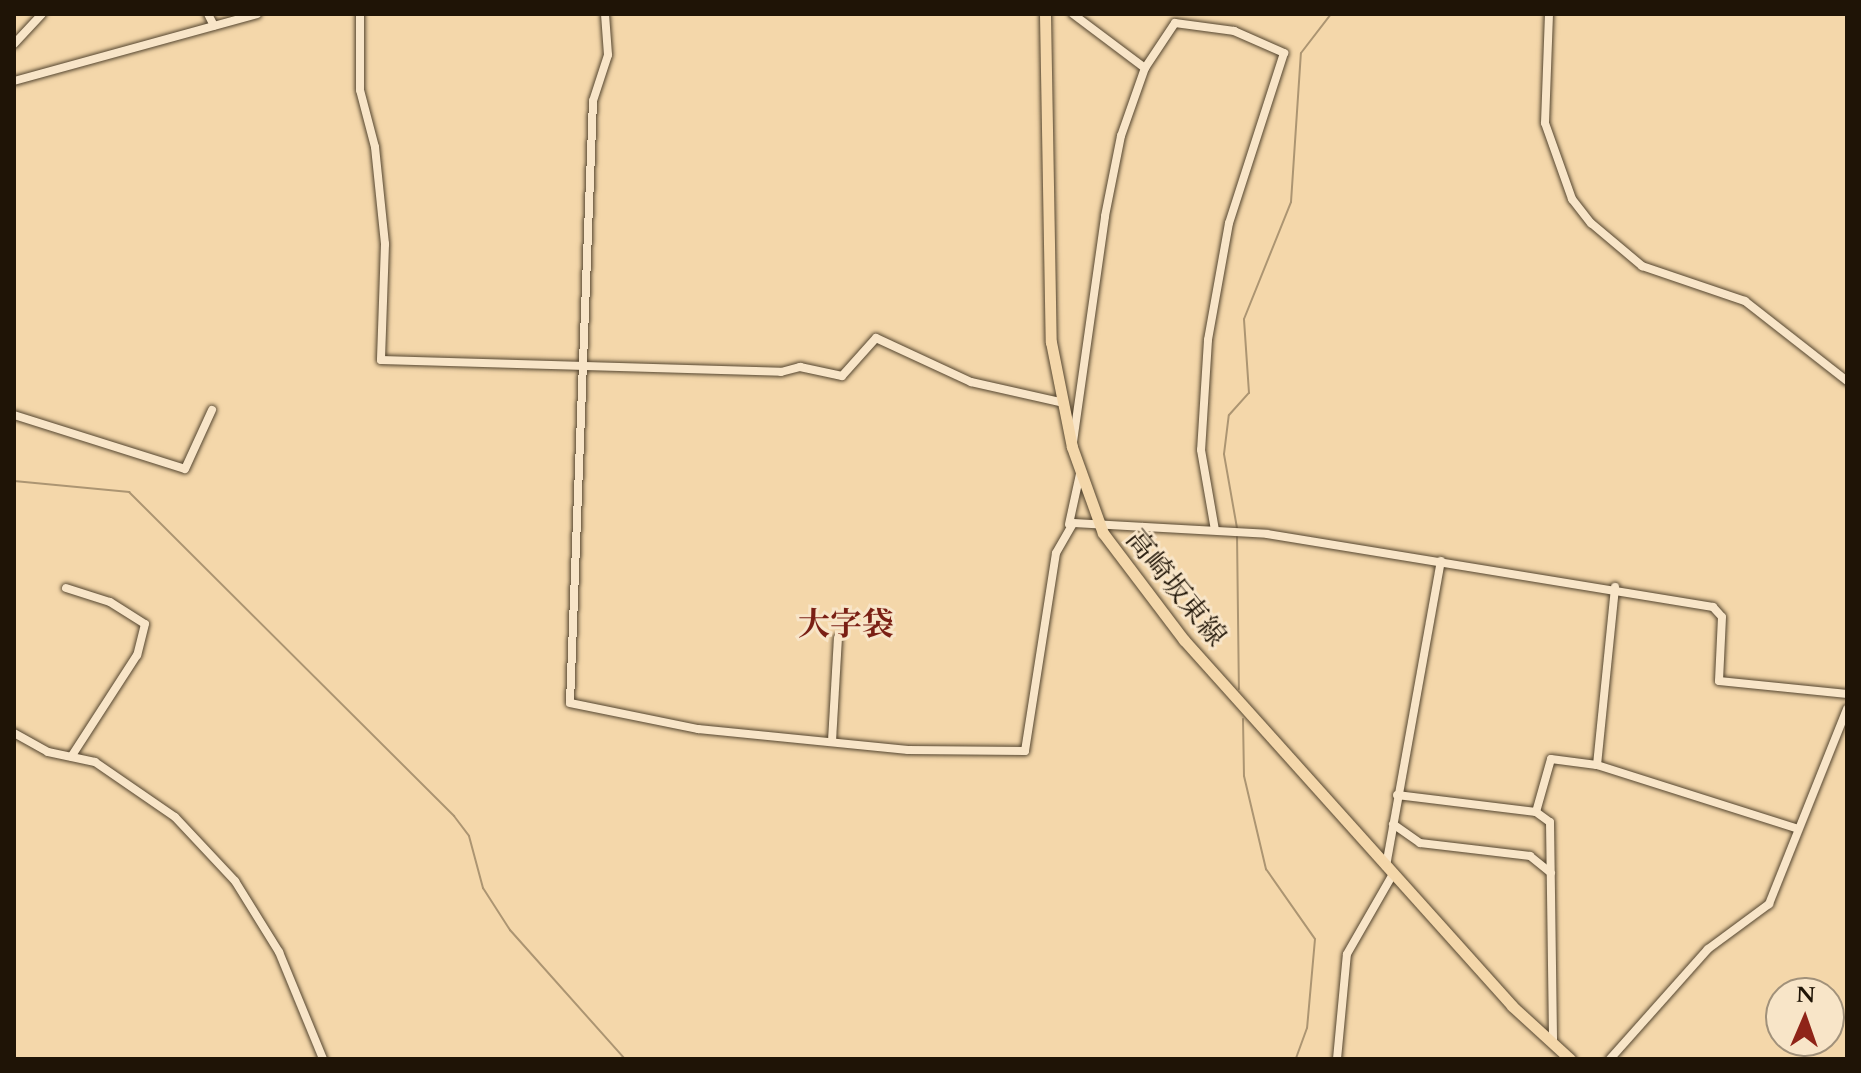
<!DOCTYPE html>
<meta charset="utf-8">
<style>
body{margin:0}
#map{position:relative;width:1861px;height:1073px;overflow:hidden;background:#f4d7aa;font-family:Cardo,"Noto Serif JP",serif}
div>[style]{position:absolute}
.stream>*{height:2px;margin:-1px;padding:0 1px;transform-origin:1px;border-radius:1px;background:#ac9572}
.roads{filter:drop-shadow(0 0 2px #54452f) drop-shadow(0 0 2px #54452f)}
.minor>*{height:8px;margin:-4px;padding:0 4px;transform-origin:4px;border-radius:4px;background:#f8e5c8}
.major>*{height:11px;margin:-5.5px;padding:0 5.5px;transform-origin:5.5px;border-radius:5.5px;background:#f4d7aa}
span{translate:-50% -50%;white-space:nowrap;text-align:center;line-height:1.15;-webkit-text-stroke:6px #f8e5c8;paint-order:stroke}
.street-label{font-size:28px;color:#1f1406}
.quarter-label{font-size:32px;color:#7a1f14;font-weight:700}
.frame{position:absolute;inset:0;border:16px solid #1f1406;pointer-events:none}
.north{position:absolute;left:1765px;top:977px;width:80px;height:80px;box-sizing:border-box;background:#f8e5c8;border:2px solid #a1917a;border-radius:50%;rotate:2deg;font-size:22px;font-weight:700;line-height:32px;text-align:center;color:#1f1406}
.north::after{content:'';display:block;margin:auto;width:28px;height:36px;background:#8f2418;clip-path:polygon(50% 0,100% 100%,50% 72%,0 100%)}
</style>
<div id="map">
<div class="stream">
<div style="left:14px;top:481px;width:116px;rotate:5.5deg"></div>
<div style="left:129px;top:492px;width:459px;rotate:44.9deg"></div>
<div style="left:454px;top:816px;width:25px;rotate:53deg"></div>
<div style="left:469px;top:836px;width:54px;rotate:74.9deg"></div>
<div style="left:483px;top:888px;width:50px;rotate:57.3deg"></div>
<div style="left:510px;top:930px;width:173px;rotate:48.3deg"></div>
<div style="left:1237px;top:528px;width:75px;rotate:-100deg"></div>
<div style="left:1224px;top:454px;width:39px;rotate:-83deg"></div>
<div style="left:1229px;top:415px;width:30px;rotate:-48deg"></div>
<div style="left:1249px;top:393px;width:74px;rotate:-93.9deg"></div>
<div style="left:1244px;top:319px;width:126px;rotate:-68.1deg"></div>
<div style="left:1291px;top:202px;width:149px;rotate:-86.2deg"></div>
<div style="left:1301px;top:53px;width:49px;rotate:-52.4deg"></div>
<div style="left:1237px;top:534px;width:155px;rotate:89.3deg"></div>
<div style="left:1243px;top:719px;width:57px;rotate:89deg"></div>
<div style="left:1244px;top:776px;width:96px;rotate:76.7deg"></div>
<div style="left:1266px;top:869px;width:85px;rotate:55deg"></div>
<div style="left:1315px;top:939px;width:89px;rotate:95.1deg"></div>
<div style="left:1307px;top:1028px;width:33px;rotate:110deg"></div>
</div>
<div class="roads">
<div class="minor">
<div style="left:208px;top:14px;width:13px;rotate:63deg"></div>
<div style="left:360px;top:14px;width:76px;rotate:90deg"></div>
<div style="left:360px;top:90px;width:59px;rotate:75.3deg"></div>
<div style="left:375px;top:147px;width:98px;rotate:84.1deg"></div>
<div style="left:385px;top:244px;width:116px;rotate:92deg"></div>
<div style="left:381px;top:360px;width:400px;rotate:1.7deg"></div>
<div style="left:781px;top:372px;width:20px;rotate:-15deg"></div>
<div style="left:800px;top:367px;width:43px;rotate:12.1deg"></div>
<div style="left:842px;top:376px;width:51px;rotate:-48.2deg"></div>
<div style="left:876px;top:338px;width:105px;rotate:24.9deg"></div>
<div style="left:971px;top:382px;width:91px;rotate:12.7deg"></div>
<div style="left:605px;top:14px;width:41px;rotate:85.8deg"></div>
<div style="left:608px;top:55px;width:48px;rotate:108.1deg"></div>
<div style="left:593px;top:101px;width:602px;rotate:92.19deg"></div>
<div style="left:570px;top:703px;width:131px;rotate:11.5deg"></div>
<div style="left:698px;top:729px;width:211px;rotate:5.7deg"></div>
<div style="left:908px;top:750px;width:117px;rotate:0.5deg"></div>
<div style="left:1025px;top:751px;width:200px;rotate:-81.1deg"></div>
<div style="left:1056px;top:553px;width:34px;rotate:-60deg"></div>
<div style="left:1073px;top:523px;width:194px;rotate:3.2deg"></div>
<div style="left:1267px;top:534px;width:452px;rotate:9.3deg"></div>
<div style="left:1713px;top:607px;width:13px;rotate:48deg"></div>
<div style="left:1722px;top:617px;width:64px;rotate:92.7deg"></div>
<div style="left:1719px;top:681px;width:129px;rotate:5.8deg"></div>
<div style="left:1073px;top:14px;width:90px;rotate:36.9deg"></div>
<div style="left:1549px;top:14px;width:109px;rotate:92.1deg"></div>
<div style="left:1545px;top:123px;width:81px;rotate:70.4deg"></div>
<div style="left:1572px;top:199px;width:31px;rotate:52deg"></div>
<div style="left:1591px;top:223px;width:67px;rotate:40.1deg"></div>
<div style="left:1642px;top:266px;width:109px;rotate:18.8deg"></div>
<div style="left:1745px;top:301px;width:130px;rotate:38.1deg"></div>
<div style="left:14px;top:44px;width:41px;rotate:-47deg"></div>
<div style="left:14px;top:81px;width:252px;rotate:-15.4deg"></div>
<div style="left:14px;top:415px;width:179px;rotate:17.5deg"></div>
<div style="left:185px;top:469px;width:65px;rotate:-65.4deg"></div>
<div style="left:1073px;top:442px;width:228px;rotate:-81.9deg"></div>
<div style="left:1105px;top:216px;width:82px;rotate:-78.7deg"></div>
<div style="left:1121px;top:136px;width:72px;rotate:-70.6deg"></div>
<div style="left:1145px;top:68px;width:54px;rotate:-56.3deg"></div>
<div style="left:1175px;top:23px;width:60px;rotate:7.7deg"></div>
<div style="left:1234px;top:31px;width:55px;rotate:23.7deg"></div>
<div style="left:1284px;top:53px;width:179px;rotate:107.9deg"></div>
<div style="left:1229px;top:223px;width:119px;rotate:100.2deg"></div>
<div style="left:1208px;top:340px;width:110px;rotate:93.6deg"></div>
<div style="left:1201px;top:450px;width:81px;rotate:80.1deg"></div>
<div style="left:1069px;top:524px;width:51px;rotate:-77.6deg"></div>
<div style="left:66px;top:588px;width:46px;rotate:17.7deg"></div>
<div style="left:110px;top:602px;width:41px;rotate:32.2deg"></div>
<div style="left:145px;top:624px;width:32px;rotate:104deg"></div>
<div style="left:137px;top:655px;width:121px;rotate:122.9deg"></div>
<div style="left:14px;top:733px;width:39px;rotate:29deg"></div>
<div style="left:48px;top:752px;width:48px;rotate:12deg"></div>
<div style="left:95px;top:762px;width:97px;rotate:34.5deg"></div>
<div style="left:175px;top:817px;width:88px;rotate:46.8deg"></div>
<div style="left:235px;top:881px;width:84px;rotate:58.2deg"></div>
<div style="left:279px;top:952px;width:116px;rotate:67.6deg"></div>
<div style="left:832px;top:741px;width:103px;rotate:-86.7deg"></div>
<div style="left:1597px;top:765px;width:179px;rotate:-84.2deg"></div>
<div style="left:1397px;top:795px;width:140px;rotate:7deg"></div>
<div style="left:1536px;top:812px;width:17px;rotate:36deg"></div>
<div style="left:1550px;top:822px;width:222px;rotate:89.2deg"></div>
<div style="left:1536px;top:812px;width:55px;rotate:-74.2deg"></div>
<div style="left:1551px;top:759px;width:46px;rotate:7.4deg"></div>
<div style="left:1597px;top:765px;width:209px;rotate:17.6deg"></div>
<div style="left:1393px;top:824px;width:33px;rotate:35deg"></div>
<div style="left:1420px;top:843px;width:111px;rotate:6.7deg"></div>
<div style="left:1530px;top:856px;width:27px;rotate:39deg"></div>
<div style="left:1386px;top:866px;width:310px;rotate:-79.8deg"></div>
<div style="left:1337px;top:1059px;width:105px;rotate:-84.6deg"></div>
<div style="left:1347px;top:954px;width:92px;rotate:-60.1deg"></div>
<div style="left:1610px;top:1059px;width:147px;rotate:-48.3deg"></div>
<div style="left:1708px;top:949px;width:76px;rotate:-36.4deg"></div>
<div style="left:1769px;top:904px;width:210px;rotate:-68.2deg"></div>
</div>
<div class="major">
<div style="left:1045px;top:14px;width:328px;rotate:89deg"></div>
<div style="left:1051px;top:342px;width:107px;rotate:78.7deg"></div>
<div style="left:1072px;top:447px;width:91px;rotate:70.2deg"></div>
<div style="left:1103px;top:533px;width:134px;rotate:52.9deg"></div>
<div style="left:1184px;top:640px;width:491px;rotate:48.1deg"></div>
<div style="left:1512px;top:1006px;width:79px;rotate:42.4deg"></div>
</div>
</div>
<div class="street-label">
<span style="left:1176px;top:588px;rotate:51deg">高崎坂東線</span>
</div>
<div class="quarter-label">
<span style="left:846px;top:625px">大字袋</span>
</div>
<div class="frame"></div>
<div class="north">N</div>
</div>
